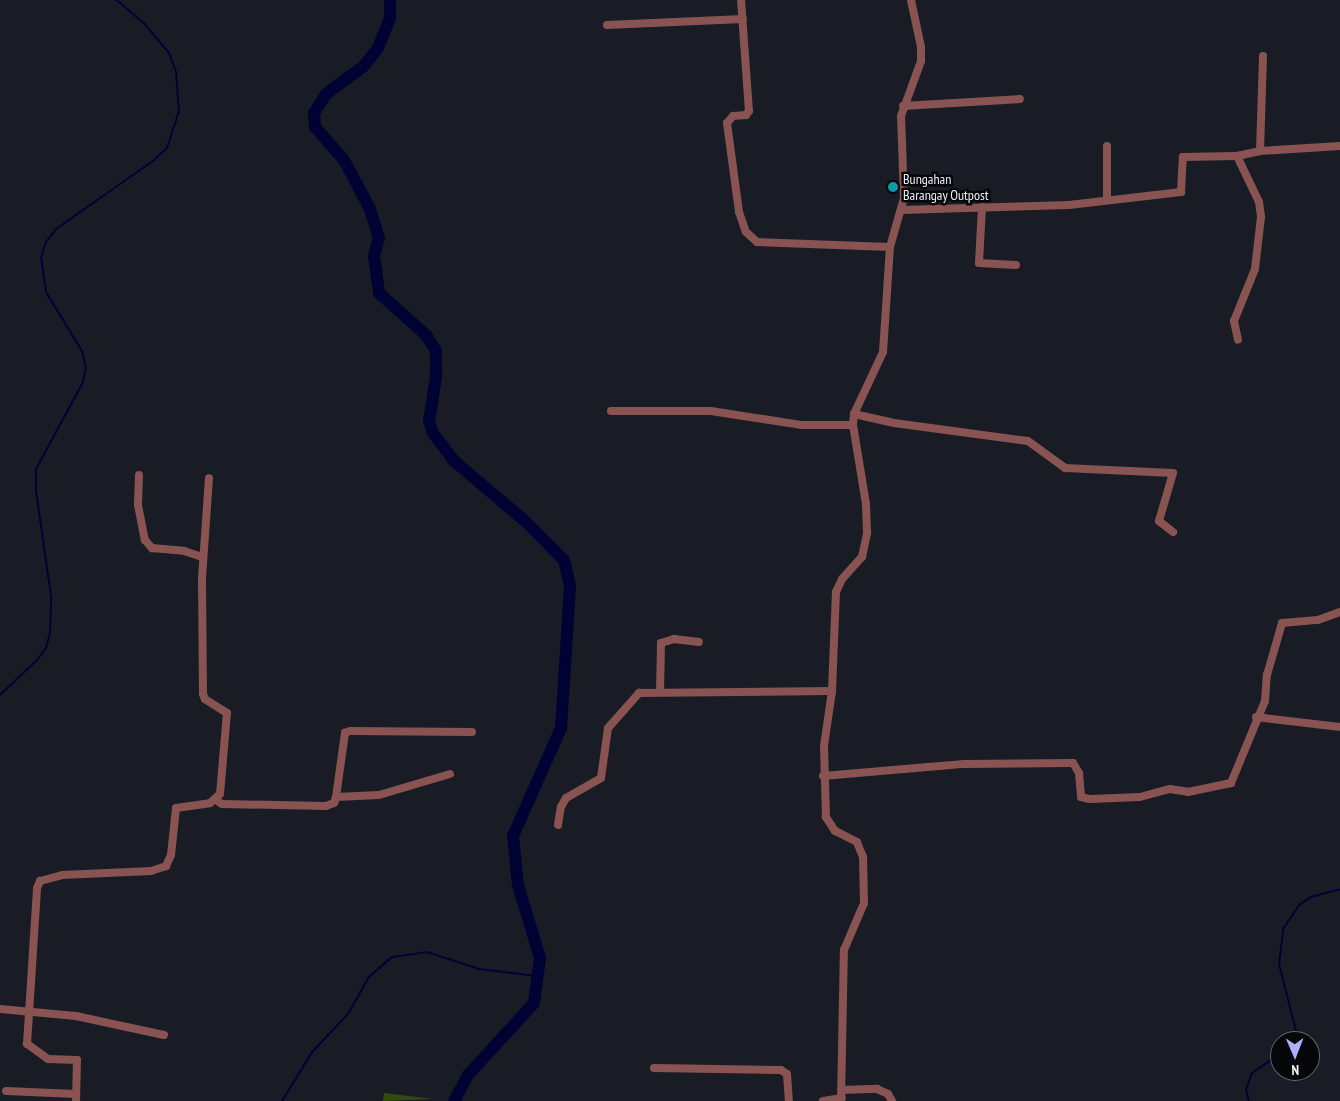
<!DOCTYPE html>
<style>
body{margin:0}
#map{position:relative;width:1340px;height:1101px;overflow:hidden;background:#191c25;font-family:"PT Sans Narrow",sans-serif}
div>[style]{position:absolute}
.green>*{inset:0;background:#304c0b}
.stream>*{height:2px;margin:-1px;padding:0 1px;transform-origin:1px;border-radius:1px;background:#000233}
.river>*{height:12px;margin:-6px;padding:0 6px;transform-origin:6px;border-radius:6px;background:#000233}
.street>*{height:8px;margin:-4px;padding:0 4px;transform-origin:4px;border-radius:4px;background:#885351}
.dots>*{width:14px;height:14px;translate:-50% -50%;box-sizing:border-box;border:2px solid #06070a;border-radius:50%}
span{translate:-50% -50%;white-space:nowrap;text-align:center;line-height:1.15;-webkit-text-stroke:5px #06070a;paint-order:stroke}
.poi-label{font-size:14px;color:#eceff5}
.left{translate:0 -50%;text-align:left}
.north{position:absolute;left:1270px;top:1031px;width:50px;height:50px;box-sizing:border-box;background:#06070a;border:1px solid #626468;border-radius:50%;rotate:179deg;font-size:14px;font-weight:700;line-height:20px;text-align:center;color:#eceff5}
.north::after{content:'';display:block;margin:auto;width:18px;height:22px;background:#afaefa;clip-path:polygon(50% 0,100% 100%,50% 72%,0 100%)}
</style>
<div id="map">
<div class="green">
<div style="clip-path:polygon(384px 1093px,433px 1099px,383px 1101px)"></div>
</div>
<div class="stream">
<div style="left:0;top:695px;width:51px;rotate:-43.4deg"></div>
<div style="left:37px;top:660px;width:15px;rotate:-53deg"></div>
<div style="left:46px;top:648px;width:16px;rotate:-75deg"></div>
<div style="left:50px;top:633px;width:37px;rotate:-88deg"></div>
<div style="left:51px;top:596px;width:106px;rotate:-98.1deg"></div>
<div style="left:36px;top:491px;width:22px;rotate:-90deg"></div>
<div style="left:36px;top:469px;width:99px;rotate:-61.6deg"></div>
<div style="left:83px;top:382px;width:14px;rotate:-78deg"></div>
<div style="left:86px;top:368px;width:17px;rotate:-103deg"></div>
<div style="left:82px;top:351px;width:69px;rotate:-121.4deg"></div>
<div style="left:46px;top:292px;width:34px;rotate:-98deg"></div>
<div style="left:41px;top:258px;width:17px;rotate:-73deg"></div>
<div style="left:46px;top:242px;width:16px;rotate:-52deg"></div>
<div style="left:56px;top:229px;width:120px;rotate:-35.1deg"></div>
<div style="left:154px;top:160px;width:18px;rotate:-43deg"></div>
<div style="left:167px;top:148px;width:38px;rotate:-72deg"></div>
<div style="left:179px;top:112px;width:40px;rotate:-94.3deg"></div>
<div style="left:176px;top:72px;width:20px;rotate:-110deg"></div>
<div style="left:169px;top:53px;width:38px;rotate:-130deg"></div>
<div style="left:145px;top:24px;width:38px;rotate:-140deg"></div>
<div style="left:1293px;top:1041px;width:10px;rotate:-73deg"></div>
<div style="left:1296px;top:1031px;width:69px;rotate:-104.2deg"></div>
<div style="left:1279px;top:964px;width:35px;rotate:-83deg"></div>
<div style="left:1283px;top:929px;width:29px;rotate:-56deg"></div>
<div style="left:1299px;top:905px;width:14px;rotate:-34deg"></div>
<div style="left:1311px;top:897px;width:30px;rotate:-15deg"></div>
<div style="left:282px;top:1101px;width:57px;rotate:-58.5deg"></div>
<div style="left:312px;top:1052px;width:52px;rotate:-46.5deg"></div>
<div style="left:348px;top:1014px;width:43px;rotate:-60.4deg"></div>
<div style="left:369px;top:977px;width:30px;rotate:-41deg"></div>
<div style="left:392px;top:957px;width:35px;rotate:-8deg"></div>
<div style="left:427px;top:952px;width:55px;rotate:18.1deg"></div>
<div style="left:479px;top:969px;width:58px;rotate:6.9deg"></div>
<div style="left:1249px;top:1101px;width:11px;rotate:-105deg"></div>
<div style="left:1246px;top:1090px;width:18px;rotate:-71deg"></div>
<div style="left:1252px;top:1073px;width:34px;rotate:-34deg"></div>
</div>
<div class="river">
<div style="left:390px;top:0;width:18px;rotate:90deg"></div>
<div style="left:390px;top:18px;width:32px;rotate:112deg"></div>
<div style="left:378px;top:48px;width:23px;rotate:128deg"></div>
<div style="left:364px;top:66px;width:47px;rotate:143.6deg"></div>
<div style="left:326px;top:94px;width:22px;rotate:122deg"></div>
<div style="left:314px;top:113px;width:14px;rotate:86deg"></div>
<div style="left:315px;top:127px;width:44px;rotate:48.7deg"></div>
<div style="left:344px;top:160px;width:55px;rotate:62deg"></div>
<div style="left:370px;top:209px;width:30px;rotate:73deg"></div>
<div style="left:379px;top:238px;width:19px;rotate:106deg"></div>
<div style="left:374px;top:256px;width:37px;rotate:82deg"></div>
<div style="left:379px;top:293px;width:63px;rotate:41.8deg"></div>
<div style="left:426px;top:335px;width:19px;rotate:58deg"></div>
<div style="left:436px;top:351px;width:26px;rotate:90deg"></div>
<div style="left:436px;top:377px;width:45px;rotate:99deg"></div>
<div style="left:429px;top:421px;width:13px;rotate:72deg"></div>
<div style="left:433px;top:433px;width:34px;rotate:53deg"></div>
<div style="left:453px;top:460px;width:94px;rotate:40.3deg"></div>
<div style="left:525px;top:521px;width:55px;rotate:45deg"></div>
<div style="left:564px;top:560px;width:27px;rotate:77deg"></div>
<div style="left:570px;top:586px;width:142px;rotate:93.6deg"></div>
<div style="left:561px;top:728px;width:118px;rotate:114deg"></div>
<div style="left:513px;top:836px;width:49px;rotate:84.2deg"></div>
<div style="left:518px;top:885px;width:76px;rotate:73.2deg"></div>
<div style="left:540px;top:958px;width:45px;rotate:97.6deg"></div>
<div style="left:534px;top:1003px;width:98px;rotate:132.5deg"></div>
<div style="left:468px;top:1075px;width:30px;rotate:118deg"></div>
</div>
<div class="street">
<div style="left:741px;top:0;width:111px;rotate:85.9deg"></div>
<div style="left:749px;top:111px;width:5px;rotate:127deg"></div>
<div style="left:746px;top:115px;width:13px;rotate:176deg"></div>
<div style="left:733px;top:116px;width:9px;rotate:131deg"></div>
<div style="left:727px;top:123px;width:90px;rotate:82.3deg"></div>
<div style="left:739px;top:212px;width:21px;rotate:71deg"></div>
<div style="left:746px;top:232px;width:15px;rotate:42deg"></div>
<div style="left:757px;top:242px;width:133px;rotate:2.2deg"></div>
<div style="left:607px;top:25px;width:136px;rotate:-2.5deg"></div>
<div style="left:903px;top:106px;width:117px;rotate:-3.4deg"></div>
<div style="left:1260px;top:151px;width:95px;rotate:-88.2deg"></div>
<div style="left:1237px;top:156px;width:51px;rotate:64.4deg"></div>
<div style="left:1259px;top:202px;width:15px;rotate:82deg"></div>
<div style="left:1261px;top:217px;width:52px;rotate:96.6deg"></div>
<div style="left:1255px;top:269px;width:56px;rotate:112deg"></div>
<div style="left:1234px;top:321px;width:19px;rotate:78deg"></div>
<div style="left:1107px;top:199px;width:53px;rotate:-90deg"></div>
<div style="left:982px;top:207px;width:56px;rotate:93.1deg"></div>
<div style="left:979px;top:263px;width:37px;rotate:3deg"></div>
<div style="left:901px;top:210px;width:168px;rotate:-1.7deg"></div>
<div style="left:1069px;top:205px;width:113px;rotate:-6.6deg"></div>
<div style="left:1181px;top:192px;width:35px;rotate:-87deg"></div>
<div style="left:1183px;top:157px;width:54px;rotate:-1.1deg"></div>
<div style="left:1237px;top:156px;width:24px;rotate:-12deg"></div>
<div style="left:1260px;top:151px;width:80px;rotate:-3.6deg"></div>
<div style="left:611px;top:411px;width:100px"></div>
<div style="left:711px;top:411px;width:91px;rotate:8.8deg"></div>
<div style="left:801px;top:425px;width:52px"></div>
<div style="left:854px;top:414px;width:41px;rotate:12.7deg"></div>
<div style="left:894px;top:423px;width:135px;rotate:7.7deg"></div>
<div style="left:1028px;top:441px;width:46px;rotate:36.1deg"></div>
<div style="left:1065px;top:468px;width:108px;rotate:2.7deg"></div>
<div style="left:1173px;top:473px;width:50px;rotate:106.3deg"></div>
<div style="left:1159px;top:521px;width:18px;rotate:38deg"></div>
<div style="left:139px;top:475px;width:30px;rotate:92deg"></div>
<div style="left:138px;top:505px;width:36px;rotate:79deg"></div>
<div style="left:145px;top:540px;width:11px;rotate:49deg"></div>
<div style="left:152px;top:548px;width:32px;rotate:5deg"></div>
<div style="left:184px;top:551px;width:20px;rotate:18deg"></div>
<div style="left:660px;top:692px;width:49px;rotate:-88.8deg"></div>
<div style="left:661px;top:643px;width:14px;rotate:-17deg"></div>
<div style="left:674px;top:639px;width:25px;rotate:7deg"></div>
<div style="left:1256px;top:717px;width:85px;rotate:6.8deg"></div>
<div style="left:823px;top:776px;width:142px;rotate:-4.9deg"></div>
<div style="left:964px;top:764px;width:109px;rotate:-0.5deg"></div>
<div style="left:1073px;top:763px;width:12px;rotate:59deg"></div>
<div style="left:1079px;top:773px;width:24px;rotate:85deg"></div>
<div style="left:1081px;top:797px;width:9px;rotate:13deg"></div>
<div style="left:1090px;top:799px;width:50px;rotate:-2.3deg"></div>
<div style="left:1140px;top:797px;width:31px;rotate:-15deg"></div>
<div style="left:1170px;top:789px;width:18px;rotate:9deg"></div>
<div style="left:1188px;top:792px;width:44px;rotate:-11.8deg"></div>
<div style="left:1231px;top:783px;width:89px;rotate:-67.5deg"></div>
<div style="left:1265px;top:701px;width:26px;rotate:-86deg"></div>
<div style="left:1267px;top:675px;width:54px;rotate:-73.9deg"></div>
<div style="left:1282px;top:623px;width:36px;rotate:-5deg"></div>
<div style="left:1318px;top:620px;width:23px;rotate:-20deg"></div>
<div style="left:336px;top:797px;width:43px;rotate:-2.7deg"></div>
<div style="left:379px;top:795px;width:74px;rotate:-16.5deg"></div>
<div style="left:216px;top:800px;width:7px;rotate:34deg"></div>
<div style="left:222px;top:804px;width:104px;rotate:1.1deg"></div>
<div style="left:326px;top:806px;width:9px;rotate:-21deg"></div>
<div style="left:334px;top:803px;width:6px;rotate:-72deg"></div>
<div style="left:336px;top:797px;width:65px;rotate:-82deg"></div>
<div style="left:345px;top:733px;width:5px;rotate:-22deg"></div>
<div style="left:350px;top:731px;width:122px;rotate:0.5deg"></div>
<div style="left:558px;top:825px;width:18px;rotate:-81deg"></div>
<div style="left:561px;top:807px;width:10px;rotate:-61deg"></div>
<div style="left:566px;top:798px;width:40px;rotate:-29.7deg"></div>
<div style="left:601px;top:778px;width:50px;rotate:-82deg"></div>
<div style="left:608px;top:728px;width:47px;rotate:-48.5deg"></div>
<div style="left:639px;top:693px;width:193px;rotate:-0.6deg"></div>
<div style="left:0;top:1009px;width:76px;rotate:5.3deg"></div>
<div style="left:76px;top:1016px;width:90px;rotate:12.2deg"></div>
<div style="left:654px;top:1068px;width:127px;rotate:0.9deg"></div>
<div style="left:781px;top:1070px;width:7px;rotate:34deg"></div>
<div style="left:787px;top:1074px;width:27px;rotate:86deg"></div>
<div style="left:842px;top:1090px;width:35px;rotate:-2deg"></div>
<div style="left:877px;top:1089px;width:12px;rotate:24deg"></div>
<div style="left:888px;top:1094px;width:8px;rotate:60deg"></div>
<div style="left:6px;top:1091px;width:70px;rotate:2.5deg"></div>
<div style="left:76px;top:1101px;width:41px;rotate:-88.6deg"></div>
<div style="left:77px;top:1060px;width:29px;rotate:-178deg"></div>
<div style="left:48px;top:1059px;width:26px;rotate:-144deg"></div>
<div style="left:27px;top:1044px;width:156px;rotate:-86.3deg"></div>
<div style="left:37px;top:888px;width:8px;rotate:-67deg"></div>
<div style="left:40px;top:881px;width:23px;rotate:-15deg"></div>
<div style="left:62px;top:875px;width:89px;rotate:-2.6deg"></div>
<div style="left:151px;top:871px;width:16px;rotate:-18deg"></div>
<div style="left:166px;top:866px;width:12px;rotate:-66deg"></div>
<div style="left:171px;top:855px;width:47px;rotate:-83.9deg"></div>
<div style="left:176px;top:808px;width:34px;rotate:-8deg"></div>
<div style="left:210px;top:803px;width:13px;rotate:-42deg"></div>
<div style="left:220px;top:794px;width:81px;rotate:-85.1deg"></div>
<div style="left:227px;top:713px;width:26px;rotate:-148deg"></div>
<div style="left:205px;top:699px;width:5px;rotate:-112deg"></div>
<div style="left:203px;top:694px;width:116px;rotate:-90.5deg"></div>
<div style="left:202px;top:578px;width:100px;rotate:-86deg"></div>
<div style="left:823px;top:1101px;width:19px;rotate:-9deg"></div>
<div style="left:841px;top:1101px;width:151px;rotate:-88.9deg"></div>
<div style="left:844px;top:950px;width:51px;rotate:-66.9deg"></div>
<div style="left:864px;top:903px;width:46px;rotate:-91.2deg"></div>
<div style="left:863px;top:857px;width:16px;rotate:-112deg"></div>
<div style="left:857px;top:842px;width:25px;rotate:-153deg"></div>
<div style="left:835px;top:831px;width:17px;rotate:-123deg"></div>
<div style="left:826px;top:817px;width:71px;rotate:-91.6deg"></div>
<div style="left:824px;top:746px;width:56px;rotate:-81.7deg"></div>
<div style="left:832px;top:691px;width:99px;rotate:-87.7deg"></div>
<div style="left:836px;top:592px;width:14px;rotate:-65deg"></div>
<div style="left:842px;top:579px;width:30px;rotate:-48deg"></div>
<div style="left:862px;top:557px;width:25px;rotate:-78deg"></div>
<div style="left:867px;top:533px;width:29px;rotate:-92deg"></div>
<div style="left:866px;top:504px;width:80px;rotate:-99.3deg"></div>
<div style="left:853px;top:425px;width:11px;rotate:-85deg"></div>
<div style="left:854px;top:414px;width:68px;rotate:-64.9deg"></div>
<div style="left:883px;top:352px;width:105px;rotate:-86.2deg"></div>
<div style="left:890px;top:247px;width:51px;rotate:-74.1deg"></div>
<div style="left:904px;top:198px;width:82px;rotate:-92.1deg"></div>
<div style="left:901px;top:116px;width:59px;rotate:-70deg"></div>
<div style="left:921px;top:61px;width:14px;rotate:-90deg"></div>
<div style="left:921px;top:47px;width:48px;rotate:-102deg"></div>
</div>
<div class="dots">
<div style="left:893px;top:187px;background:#0f9aa8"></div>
</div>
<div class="poi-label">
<span class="left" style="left:903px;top:187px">Bungahan<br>Barangay Outpost</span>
</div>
<div class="north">N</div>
</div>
